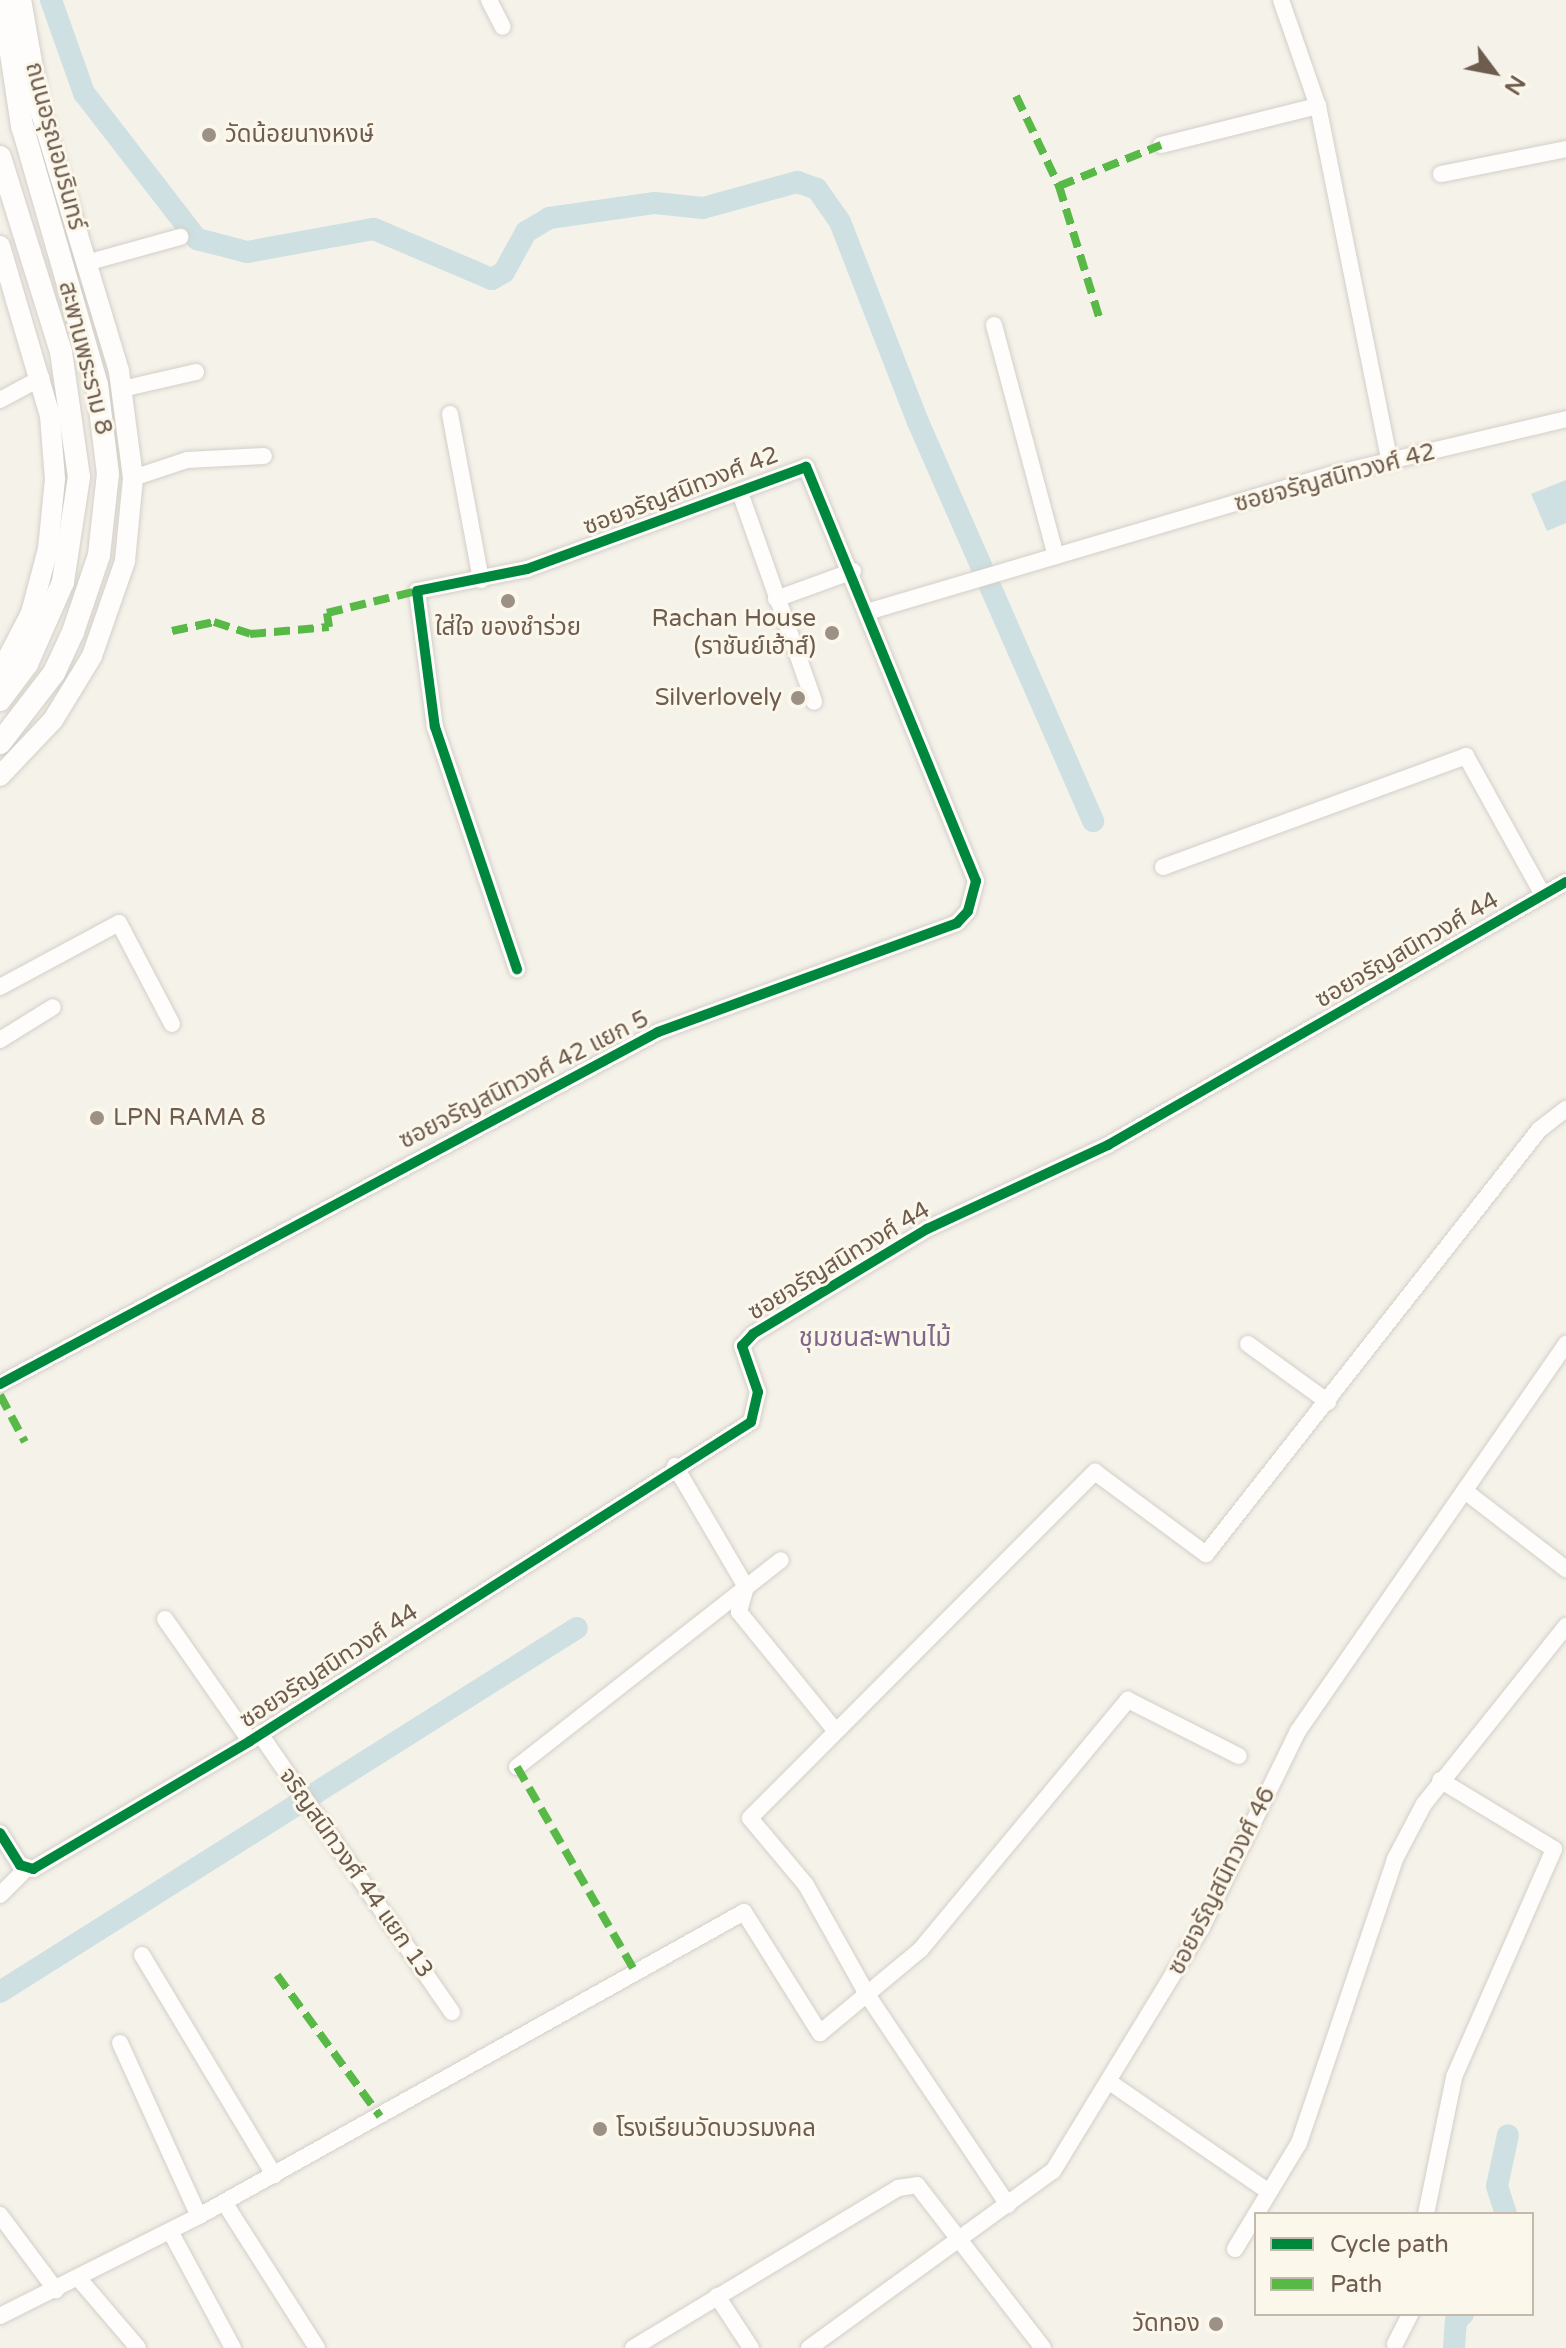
<!DOCTYPE html>
<meta charset="utf-8">
<style>
body{margin:0}
#map{position:relative;width:1566px;height:2348px;overflow:hidden;background:#f5f2ea;font-family:"Varela Round","Noto Sans Thai",sans-serif}
div>[style]{position:absolute}
.water>*{inset:0;background:#cee0e2}
.canal>*{height:22px;margin:-11px;padding:0 11px;transform-origin:11px;border-radius:11px;background:#cee0e2}
.roads{filter:drop-shadow(0 0 2px #d3cfc8) drop-shadow(0 0 2px #d3cfc8)}
.minor>*{height:16px;margin:-8px;padding:0 8px;transform-origin:8px;border-radius:8px;background:#fefdfc}
.tertiary>*{height:20px;margin:-10px;padding:0 10px;transform-origin:10px;border-radius:10px;background:#fefdfc}
.secondary>*{height:22px;margin:-11px;padding:0 11px;transform-origin:11px;border-radius:11px;background:#fefdfc}
.quiet>*{height:8px;margin-top:-4px;transform-origin:0;background:repeating-linear-gradient(90deg,#58b947 0 16px,transparent 0 24px)}
.cycleway>*{height:10px;margin:-5px;padding:0 5px;transform-origin:5px;border-radius:5px;background:#00873e}
.dots>*{width:22px;height:22px;translate:-50% -50%;box-sizing:border-box;border:4px solid #fcf7eb;border-radius:50%}
span{translate:-50% -50%;white-space:nowrap;text-align:center;line-height:1.15;-webkit-text-stroke:6px #fcf7eb;paint-order:stroke}
.poi-label{font-size:24px;color:#6e5c4e}
.left{translate:0 -50%;text-align:left}
.right{translate:-100% -50%;text-align:right}
.street-label{font-size:24px;color:#6e5c4e}
.neighbourhood-label{font-size:26px;color:#81668b}
.legend{position:absolute;left:1254px;top:2212px;width:280px;height:104px;box-sizing:border-box;background:#fcf7eb;border:2px solid #c3b9ac;margin:0;padding:10px 14px;list-style:none;font-size:24px;color:#6e5c4e}
.legend li{display:flex;align-items:center;gap:16px;height:40px}
.legend b{width:40px;border:2px solid #c3b9ac}
.north{position:absolute;left:1454px;top:32px;width:80px;height:80px;-webkit-text-stroke:6px #fcf7eb;paint-order:stroke;rotate:122deg;font-size:22px;font-weight:700;line-height:32px;text-align:center;color:#6e5c4e}
.north::after{content:'';display:block;margin:auto;width:28px;height:36px;background:#6e5c4e;clip-path:polygon(50% 0,100% 100%,50% 72%,0 100%)}
</style>
<div id="map">
<div class="water">
<div style="clip-path:polygon(1566px 480px,1566px 523px,1547px 531px,1531px 494px)"></div>
</div>
<div class="canal">
<div style="left:51px;top:0;width:99px;rotate:70.5deg"></div>
<div style="left:84px;top:93px;width:185px;rotate:52.3deg"></div>
<div style="left:197px;top:239px;width:52px;rotate:14.6deg"></div>
<div style="left:247px;top:252px;width:129px;rotate:-10.3deg"></div>
<div style="left:374px;top:229px;width:128px;rotate:23deg"></div>
<div style="left:492px;top:279px;width:14px;rotate:-30deg"></div>
<div style="left:504px;top:272px;width:46px;rotate:-61.2deg"></div>
<div style="left:526px;top:232px;width:27px;rotate:-31deg"></div>
<div style="left:549px;top:218px;width:107px;rotate:-8.1deg"></div>
<div style="left:655px;top:203px;width:48px;rotate:5.9deg"></div>
<div style="left:703px;top:208px;width:98px;rotate:-15.5deg"></div>
<div style="left:797px;top:182px;width:21px;rotate:19deg"></div>
<div style="left:817px;top:189px;width:40px;rotate:55.1deg"></div>
<div style="left:840px;top:222px;width:215px;rotate:68.7deg"></div>
<div style="left:918px;top:422px;width:436px;rotate:66.3deg"></div>
<div style="left:0;top:1992px;width:682px;rotate:-32.25deg"></div>
<div style="left:1506px;top:2214px;width:29px;rotate:-108deg"></div>
<div style="left:1497px;top:2186px;width:52px;rotate:-77.8deg"></div>
<div style="left:1454px;top:2348px;width:27px;rotate:-86deg"></div>
<div style="left:1456px;top:2321px;width:10px;rotate:-45deg"></div>
</div>
<div class="roads">
<div class="minor">
<div style="left:489px;top:0;width:30px;rotate:63deg"></div>
<div style="left:1281px;top:0;width:112px;rotate:70.8deg"></div>
<div style="left:1318px;top:106px;width:364px;rotate:78.6deg"></div>
<div style="left:1161px;top:145px;width:162px;rotate:-14deg"></div>
<div style="left:1441px;top:174px;width:127px;rotate:-11.3deg"></div>
<div style="left:86px;top:263px;width:98px;rotate:-15.5deg"></div>
<div style="left:994px;top:325px;width:239px;rotate:75deg"></div>
<div style="left:122px;top:389px;width:76px;rotate:-12.9deg"></div>
<div style="left:0;top:400px;width:47px;rotate:-28.2deg"></div>
<div style="left:450px;top:414px;width:169px;rotate:79.4deg"></div>
<div style="left:133px;top:478px;width:57px;rotate:-18.4deg"></div>
<div style="left:187px;top:460px;width:77px;rotate:-3deg"></div>
<div style="left:743px;top:501px;width:213px;rotate:70.5deg"></div>
<div style="left:776px;top:599px;width:82px;rotate:-20deg"></div>
<div style="left:867px;top:612px;width:483px;rotate:-16.5deg"></div>
<div style="left:1330px;top:475px;width:243px;rotate:-13.3deg"></div>
<div style="left:1163px;top:867px;width:323px;rotate:-20.1deg"></div>
<div style="left:1466px;top:756px;width:159px;rotate:61deg"></div>
<div style="left:0;top:987px;width:135px;rotate:-28.3deg"></div>
<div style="left:119px;top:923px;width:114px;rotate:62.3deg"></div>
<div style="left:0;top:1040px;width:62px;rotate:-31.9deg"></div>
<div style="left:1248px;top:1344px;width:99px;rotate:35.9deg"></div>
<div style="left:0;top:1384px;width:746px;rotate:-28.14deg"></div>
<div style="left:658px;top:1032px;width:318px;rotate:-20deg"></div>
<div style="left:957px;top:923px;width:16px;rotate:-47deg"></div>
<div style="left:968px;top:911px;width:31px;rotate:-75deg"></div>
<div style="left:976px;top:881px;width:448px;rotate:-112.3deg"></div>
<div style="left:806px;top:467px;width:297px;rotate:159.9deg"></div>
<div style="left:527px;top:569px;width:112px;rotate:168.7deg"></div>
<div style="left:417px;top:591px;width:137px;rotate:82.5deg"></div>
<div style="left:435px;top:727px;width:256px;rotate:71.3deg"></div>
<div style="left:675px;top:1466px;width:140px;rotate:59.6deg"></div>
<div style="left:746px;top:1587px;width:26px;rotate:106deg"></div>
<div style="left:739px;top:1612px;width:152px;rotate:50.9deg"></div>
<div style="left:1465px;top:1491px;width:128px;rotate:37.7deg"></div>
<div style="left:165px;top:1619px;width:149px;rotate:55.1deg"></div>
<div style="left:260px;top:1734px;width:338px;rotate:55.4deg"></div>
<div style="left:517px;top:1767px;width:335px;rotate:-38.1deg"></div>
<div style="left:0;top:1833px;width:38px;rotate:58deg"></div>
<div style="left:20px;top:1865px;width:14px;rotate:17deg"></div>
<div style="left:33px;top:1869px;width:252px;rotate:-30.5deg"></div>
<div style="left:250px;top:1741px;width:594px;rotate:-32.49deg"></div>
<div style="left:751px;top:1422px;width:31px;rotate:-77deg"></div>
<div style="left:758px;top:1392px;width:49px;rotate:-109.2deg"></div>
<div style="left:742px;top:1346px;width:16px;rotate:-47deg"></div>
<div style="left:753px;top:1334px;width:203px;rotate:-31.1deg"></div>
<div style="left:927px;top:1229px;width:200px;rotate:-24.9deg"></div>
<div style="left:1108px;top:1145px;width:528px;rotate:-29.87deg"></div>
<div style="left:0;top:1895px;width:37px;rotate:-45deg"></div>
<div style="left:142px;top:1955px;width:257px;rotate:59deg"></div>
<div style="left:120px;top:2043px;width:190px;rotate:65.5deg"></div>
<div style="left:1111px;top:2083px;width:192px;rotate:34.6deg"></div>
<div style="left:224px;top:2202px;width:173px;rotate:57.5deg"></div>
<div style="left:1008px;top:2205px;width:252px;rotate:-123.8deg"></div>
<div style="left:868px;top:1996px;width:127px;rotate:-119.2deg"></div>
<div style="left:806px;top:1885px;width:87px;rotate:-129.9deg"></div>
<div style="left:750px;top:1818px;width:489px;rotate:-45.1deg"></div>
<div style="left:1095px;top:1472px;width:138px;rotate:36.5deg"></div>
<div style="left:1206px;top:1554px;width:539px;rotate:-51.85deg"></div>
<div style="left:1539px;top:1130px;width:34px;rotate:-38deg"></div>
<div style="left:1426px;top:2214px;width:140px;rotate:-78.4deg"></div>
<div style="left:1454px;top:2077px;width:249px;rotate:-66.3deg"></div>
<div style="left:1554px;top:1849px;width:133px;rotate:-148.8deg"></div>
<div style="left:0;top:2215px;width:94px;rotate:53.3deg"></div>
<div style="left:170px;top:2231px;width:133px;rotate:61.7deg"></div>
<div style="left:1235px;top:2249px;width:124px;rotate:-58.9deg"></div>
<div style="left:1299px;top:2143px;width:300px;rotate:-71.3deg"></div>
<div style="left:1395px;top:1859px;width:62px;rotate:-62.2deg"></div>
<div style="left:1424px;top:1804px;width:228px;rotate:-51.4deg"></div>
<div style="left:80px;top:2280px;width:89px;rotate:49.5deg"></div>
<div style="left:717px;top:2296px;width:62px;rotate:56.8deg"></div>
<div style="left:0;top:2316px;width:223px;rotate:-26.7deg"></div>
<div style="left:199px;top:2216px;width:624px;rotate:-29.15deg"></div>
<div style="left:744px;top:1912px;width:143px;rotate:57.9deg"></div>
<div style="left:820px;top:2033px;width:131px;rotate:-39.7deg"></div>
<div style="left:921px;top:1949px;width:324px;rotate:-50.3deg"></div>
<div style="left:1128px;top:1700px;width:124px;rotate:26.8deg"></div>
<div style="left:1395px;top:2344px;width:34px;rotate:-63deg"></div>
<div style="left:633px;top:2348px;width:310px;rotate:-31.1deg"></div>
<div style="left:898px;top:2188px;width:19px;rotate:-9deg"></div>
<div style="left:917px;top:2185px;width:206px;rotate:52.3deg"></div>
<div style="left:809px;top:2348px;width:301px;rotate:-36deg"></div>
<div style="left:1053px;top:2171px;width:284px;rotate:-58.6deg"></div>
<div style="left:1201px;top:1929px;width:220px;rotate:-63.9deg"></div>
<div style="left:1298px;top:1731px;width:471px;rotate:-55.3deg"></div>
</div>
<div class="tertiary">
<div style="left:0;top:246px;width:177px;rotate:73.6deg"></div>
<div style="left:50px;top:416px;width:63px;rotate:85.5deg"></div>
<div style="left:55px;top:479px;width:70px;rotate:95.7deg"></div>
<div style="left:48px;top:549px;width:66px;rotate:104.9deg"></div>
<div style="left:31px;top:613px;width:68px;rotate:117.3deg"></div>
<div style="left:0;top:776px;width:77px;rotate:-46.6deg"></div>
<div style="left:53px;top:720px;width:75px;rotate:-58.6deg"></div>
<div style="left:92px;top:656px;width:101px;rotate:-70.8deg"></div>
<div style="left:125px;top:561px;width:83px;rotate:-84.5deg"></div>
<div style="left:133px;top:478px;width:108px;rotate:-97.5deg"></div>
<div style="left:119px;top:371px;width:270px;rotate:-106.8deg"></div>
<div style="left:41px;top:113px;width:115px;rotate:-100deg"></div>
</div>
<div class="secondary">
<div style="left:0;top:157px;width:204px;rotate:72.6deg"></div>
<div style="left:61px;top:352px;width:126px;rotate:81.8deg"></div>
<div style="left:79px;top:477px;width:106px;rotate:98.7deg"></div>
<div style="left:63px;top:582px;width:90px;rotate:113.7deg"></div>
<div style="left:27px;top:664px;width:45px;rotate:126.9deg"></div>
<div style="left:0;top:743px;width:88px;rotate:-52.4deg"></div>
<div style="left:54px;top:673px;width:45px;rotate:-65.1deg"></div>
<div style="left:73px;top:632px;width:81px;rotate:-71.3deg"></div>
<div style="left:99px;top:555px;width:81px;rotate:-83.7deg"></div>
<div style="left:108px;top:474px;width:90px;rotate:-97deg"></div>
<div style="left:97px;top:385px;width:270px;rotate:-106.1deg"></div>
<div style="left:22px;top:126px;width:127px;rotate:-98.6deg"></div>
</div>
</div>
<div class="quiet">
<div style="left:1016px;top:96px;width:100px;rotate:64.5deg"></div>
<div style="left:1059px;top:186px;width:140px;rotate:73deg"></div>
<div style="left:1059px;top:186px;width:110px;rotate:-21.9deg"></div>
<div style="left:172px;top:631px;width:43px;rotate:-12.1deg"></div>
<div style="left:214px;top:622px;width:38px;rotate:18deg"></div>
<div style="left:250px;top:634px;width:79px;rotate:-5.1deg"></div>
<div style="left:329px;top:627px;width:14px;rotate:-98deg"></div>
<div style="left:327px;top:613px;width:93px;rotate:-13.7deg"></div>
<div style="left:0;top:1395px;width:53px;rotate:62deg"></div>
<div style="left:517px;top:1767px;width:236px;rotate:60deg"></div>
<div style="left:277px;top:1975px;width:175px;rotate:53.9deg"></div>
</div>
<div class="cycleway">
<div style="left:0;top:1384px;width:746px;rotate:-28.14deg"></div>
<div style="left:658px;top:1032px;width:318px;rotate:-20deg"></div>
<div style="left:957px;top:923px;width:16px;rotate:-47deg"></div>
<div style="left:968px;top:911px;width:31px;rotate:-75deg"></div>
<div style="left:976px;top:881px;width:448px;rotate:-112.3deg"></div>
<div style="left:806px;top:467px;width:297px;rotate:159.9deg"></div>
<div style="left:527px;top:569px;width:112px;rotate:168.7deg"></div>
<div style="left:417px;top:591px;width:137px;rotate:82.5deg"></div>
<div style="left:435px;top:727px;width:256px;rotate:71.3deg"></div>
<div style="left:0;top:1833px;width:38px;rotate:58deg"></div>
<div style="left:20px;top:1865px;width:14px;rotate:17deg"></div>
<div style="left:33px;top:1869px;width:252px;rotate:-30.5deg"></div>
<div style="left:250px;top:1741px;width:594px;rotate:-32.49deg"></div>
<div style="left:751px;top:1422px;width:31px;rotate:-77deg"></div>
<div style="left:758px;top:1392px;width:49px;rotate:-109.2deg"></div>
<div style="left:742px;top:1346px;width:16px;rotate:-47deg"></div>
<div style="left:753px;top:1334px;width:203px;rotate:-31.1deg"></div>
<div style="left:927px;top:1229px;width:200px;rotate:-24.9deg"></div>
<div style="left:1108px;top:1145px;width:528px;rotate:-29.87deg"></div>
</div>
<div class="dots">
<div style="left:209px;top:135px;background:#9d9085"></div>
<div style="left:508px;top:601px;background:#9d9085"></div>
<div style="left:832px;top:633px;background:#9d9085"></div>
<div style="left:798px;top:698px;background:#9d9085"></div>
<div style="left:97px;top:1118px;background:#9d9085"></div>
<div style="left:600px;top:2129px;background:#9d9085"></div>
<div style="left:1216px;top:2324px;background:#9d9085"></div>
</div>
<div class="poi-label">
<span class="left" style="left:225px;top:135px">วัดน้อยนางหงษ์</span>
<span class="right" style="left:816px;top:633px">Rachan House<br>(ราชันย์เฮ้าส์)</span>
<span style="left:508px;top:628px">ใส่ใจ ของชำร่วย</span>
<span class="right" style="left:782px;top:698px">Silverlovely</span>
<span class="left" style="left:113px;top:1118px">LPN RAMA 8</span>
<span class="left" style="left:616px;top:2129px">โรงเรียนวัดบวรมงคล</span>
<span class="right" style="left:1200px;top:2324px">วัดทอง</span>
</div>
<div class="street-label">
<span style="left:55px;top:146px;rotate:75deg">ถนนอรุณอมรินทร์</span>
<span style="left:85px;top:358px;rotate:76deg">สะพานพระราม 8</span>
<span style="left:1335px;top:478px;rotate:-15deg">ซอยจรัญสนิทวงศ์ 42</span>
<span style="left:681px;top:491px;rotate:-21deg">ซอยจรัญสนิทวงศ์ 42</span>
<span style="left:1407px;top:950px;rotate:-30deg">ซอยจรัญสนิทวงศ์ 44</span>
<span style="left:524px;top:1080px;rotate:-27deg">ซอยจรัญสนิทวงศ์ 42 แยก 5</span>
<span style="left:839px;top:1261px;rotate:-31deg">ซอยจรัญสนิทวงศ์ 44</span>
<span style="left:329px;top:1666px;rotate:-33deg">ซอยจรัญสนิทวงศ์ 44</span>
<span style="left:356px;top:1873px;rotate:55deg">จริญสนิทวงศ์ 44 แยก 13</span>
<span style="left:1222px;top:1881px;rotate:-63deg">ซอยจรัญสนิทวงศ์ 46</span>
</div>
<div class="neighbourhood-label">
<span style="left:875px;top:1338px">ชุมชนสะพานไม้</span>
</div>
<ul class="legend">
<li><b style="height:10px;background:#00873e"></b>Cycle path</li>
<li><b style="height:10px;background:#58b947"></b>Path</li>
</ul>
<div class="north">N</div>
</div>
